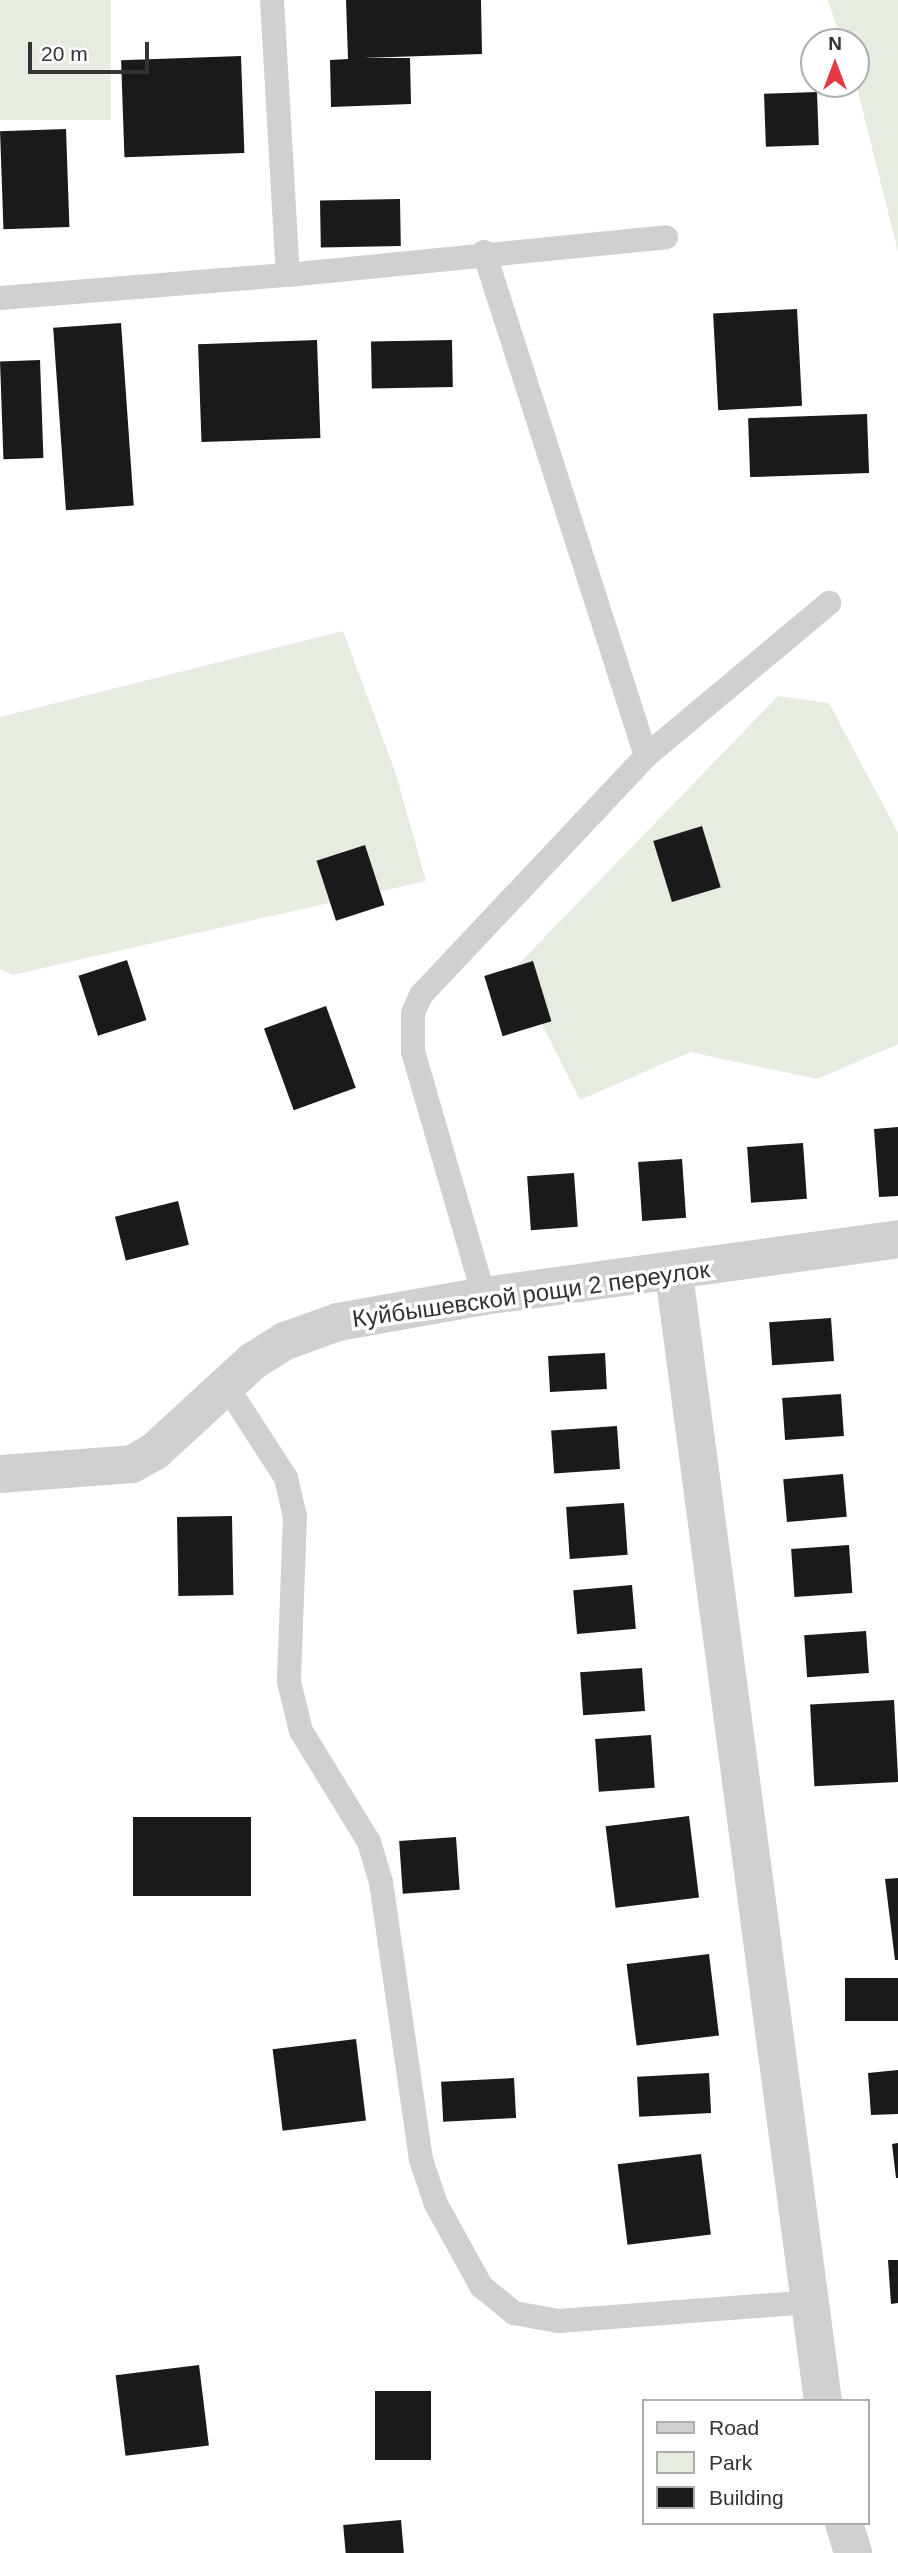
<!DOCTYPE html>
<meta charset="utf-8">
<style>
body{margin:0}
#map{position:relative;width:898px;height:2553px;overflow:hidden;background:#fff;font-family:Helvetica,sans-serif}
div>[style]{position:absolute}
.green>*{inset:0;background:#e6ecdf;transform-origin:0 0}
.building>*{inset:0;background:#1a1a1a;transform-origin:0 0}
.service>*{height:24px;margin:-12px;padding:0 12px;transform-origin:12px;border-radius:12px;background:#d0d0d0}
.minor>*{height:38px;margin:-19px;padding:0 19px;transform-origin:19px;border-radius:19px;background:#d0d0d0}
span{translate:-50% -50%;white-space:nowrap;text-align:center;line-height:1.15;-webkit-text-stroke:7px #fff;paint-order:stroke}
.street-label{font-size:24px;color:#333}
.legend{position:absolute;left:642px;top:2399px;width:228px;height:126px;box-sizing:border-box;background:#fff;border:2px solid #adadad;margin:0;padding:9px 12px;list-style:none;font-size:21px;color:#333}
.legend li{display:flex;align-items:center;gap:14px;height:35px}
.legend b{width:35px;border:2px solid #adadad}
.north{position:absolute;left:800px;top:28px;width:70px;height:70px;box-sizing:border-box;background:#fff;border:2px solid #adadad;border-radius:50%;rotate:0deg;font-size:19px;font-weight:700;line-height:28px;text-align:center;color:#333}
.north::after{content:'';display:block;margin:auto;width:24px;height:32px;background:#e63946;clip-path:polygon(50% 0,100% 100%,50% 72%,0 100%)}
.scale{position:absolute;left:28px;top:42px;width:121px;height:32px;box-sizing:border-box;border:4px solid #333;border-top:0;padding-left:9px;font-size:21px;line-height:24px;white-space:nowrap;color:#333;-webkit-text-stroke:5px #fff;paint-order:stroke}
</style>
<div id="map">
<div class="green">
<div style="left:0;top:0;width:111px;height:120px"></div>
<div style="clip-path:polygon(828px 0,898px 0,898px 252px,856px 84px,856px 42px,842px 42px)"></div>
<div style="clip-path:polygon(343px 631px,396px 774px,426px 881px,12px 975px,0 969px,0 717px)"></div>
<div style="clip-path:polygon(778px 696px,829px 703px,898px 833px,898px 1044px,817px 1079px,690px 1052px,580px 1100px,514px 969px)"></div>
</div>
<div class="building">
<div style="clip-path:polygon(346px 0,481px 0,482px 54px,363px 58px,410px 58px,411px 104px,331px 107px,330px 60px,348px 59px)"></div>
<div style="left:241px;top:56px;width:97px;height:120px;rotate:88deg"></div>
<div style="left:817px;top:92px;width:53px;height:53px;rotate:88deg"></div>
<div style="left:66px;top:129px;width:98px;height:66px;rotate:88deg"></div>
<div style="left:400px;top:199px;width:47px;height:80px;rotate:89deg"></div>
<div style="left:797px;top:309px;width:97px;height:84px;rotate:87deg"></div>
<div style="left:121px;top:323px;width:183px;height:68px;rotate:86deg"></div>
<div style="left:317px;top:340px;width:98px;height:119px;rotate:88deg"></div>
<div style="left:452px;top:340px;width:47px;height:81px;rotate:89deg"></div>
<div style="left:40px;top:360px;width:98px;height:40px;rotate:88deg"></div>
<div style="left:867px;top:414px;width:59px;height:119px;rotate:88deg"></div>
<div style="left:702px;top:826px;width:64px;height:51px;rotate:73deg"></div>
<div style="left:365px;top:845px;width:63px;height:51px;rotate:72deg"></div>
<div style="left:127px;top:960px;width:63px;height:51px;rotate:72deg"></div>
<div style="left:533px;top:961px;width:63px;height:51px;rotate:73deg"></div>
<div style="left:326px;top:1006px;width:87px;height:66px;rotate:70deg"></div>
<div style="clip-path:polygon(898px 1127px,898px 1196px,879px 1197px,874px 1129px)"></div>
<div style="left:803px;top:1143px;width:56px;height:56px;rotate:86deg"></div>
<div style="left:682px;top:1159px;width:59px;height:44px;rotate:86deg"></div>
<div style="left:574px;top:1173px;width:54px;height:47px;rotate:86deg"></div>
<div style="left:178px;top:1201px;width:45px;height:65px;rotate:76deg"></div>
<div style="left:831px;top:1318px;width:43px;height:62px;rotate:86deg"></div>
<div style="left:605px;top:1353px;width:36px;height:57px;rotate:87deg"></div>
<div style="left:841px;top:1394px;width:42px;height:59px;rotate:86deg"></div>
<div style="left:617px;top:1426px;width:43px;height:66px;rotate:86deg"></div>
<div style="left:843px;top:1474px;width:43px;height:60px;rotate:85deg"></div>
<div style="left:624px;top:1503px;width:52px;height:58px;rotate:86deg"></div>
<div style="left:232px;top:1516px;width:79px;height:55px;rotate:89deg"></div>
<div style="left:849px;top:1545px;width:48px;height:58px;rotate:86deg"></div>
<div style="left:632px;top:1585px;width:44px;height:59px;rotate:85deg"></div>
<div style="left:866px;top:1631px;width:42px;height:62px;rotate:86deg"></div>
<div style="left:642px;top:1668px;width:43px;height:62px;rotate:86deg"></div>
<div style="left:894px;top:1700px;width:82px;height:84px;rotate:87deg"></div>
<div style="left:651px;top:1735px;width:53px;height:56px;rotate:86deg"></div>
<div style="left:689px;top:1816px;width:82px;height:84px;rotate:83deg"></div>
<div style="left:133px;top:1817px;width:118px;height:79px"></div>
<div style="left:456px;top:1837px;width:53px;height:57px;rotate:86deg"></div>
<div style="clip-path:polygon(898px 1878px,898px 1960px,895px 1960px,885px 1879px)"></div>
<div style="left:709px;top:1954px;width:82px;height:83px;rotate:83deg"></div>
<div style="left:898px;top:1978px;width:43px;height:53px;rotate:90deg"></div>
<div style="left:356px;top:2039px;width:82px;height:84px;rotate:83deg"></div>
<div style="clip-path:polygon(898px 2070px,898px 2114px,871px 2115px,868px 2073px)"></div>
<div style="left:709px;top:2073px;width:40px;height:72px;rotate:87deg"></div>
<div style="left:514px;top:2078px;width:40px;height:73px;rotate:87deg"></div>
<div style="clip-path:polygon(898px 2143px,898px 2178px,896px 2178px,892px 2144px)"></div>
<div style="left:701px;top:2154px;width:81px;height:84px;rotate:83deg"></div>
<div style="clip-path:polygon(888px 2260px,898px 2260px,898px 2303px,891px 2304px)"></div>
<div style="left:199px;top:2365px;width:81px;height:84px;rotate:83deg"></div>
<div style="left:375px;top:2391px;width:56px;height:69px"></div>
<div style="left:401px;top:2520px;width:33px;height:58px;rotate:85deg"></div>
</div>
<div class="service">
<div style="left:272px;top:0;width:275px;rotate:86.7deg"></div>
<div style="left:484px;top:252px;width:529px;rotate:72.18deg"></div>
<div style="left:0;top:298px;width:289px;rotate:-4.6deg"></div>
<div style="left:288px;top:275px;width:380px;rotate:-5.7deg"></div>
<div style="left:484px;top:1296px;width:254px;rotate:-106.2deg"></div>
<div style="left:413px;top:1052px;width:39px;rotate:-90deg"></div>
<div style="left:413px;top:1013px;width:20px;rotate:-66deg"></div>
<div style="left:421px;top:995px;width:328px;rotate:-46.7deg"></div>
<div style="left:646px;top:756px;width:239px;rotate:-39.9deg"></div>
<div style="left:226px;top:1385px;width:111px;rotate:57.2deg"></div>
<div style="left:286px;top:1478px;width:39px;rotate:77deg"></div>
<div style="left:295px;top:1516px;width:166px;rotate:92.1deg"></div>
<div style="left:289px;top:1682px;width:50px;rotate:76.2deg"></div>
<div style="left:301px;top:1731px;width:130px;rotate:58.5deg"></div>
<div style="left:369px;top:1842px;width:42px;rotate:73.3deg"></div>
<div style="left:381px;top:1882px;width:281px;rotate:81.8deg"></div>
<div style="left:421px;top:2160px;width:46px;rotate:71.2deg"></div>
<div style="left:436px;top:2204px;width:94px;rotate:61.2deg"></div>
<div style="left:481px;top:2286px;width:43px;rotate:39.3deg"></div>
<div style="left:514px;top:2313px;width:46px;rotate:10.1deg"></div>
<div style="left:559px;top:2321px;width:252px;rotate:-4.3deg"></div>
</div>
<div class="minor">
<div style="left:674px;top:1274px;width:1137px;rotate:82.47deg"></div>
<div style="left:0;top:1474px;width:132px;rotate:-4.3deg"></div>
<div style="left:132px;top:1464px;width:26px;rotate:-29deg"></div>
<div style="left:155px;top:1451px;width:133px;rotate:-42.6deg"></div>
<div style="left:253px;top:1361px;width:38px;rotate:-32deg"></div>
<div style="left:285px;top:1341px;width:56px;rotate:-19.7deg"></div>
<div style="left:338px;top:1322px;width:148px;rotate:-10.1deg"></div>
<div style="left:484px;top:1296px;width:418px;rotate:-7.8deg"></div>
<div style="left:844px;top:2523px;width:31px;rotate:73deg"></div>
</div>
<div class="street-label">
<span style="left:531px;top:1294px;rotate:-8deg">Куйбышевской рощи 2 переулок</span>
</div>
<ul class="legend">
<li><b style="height:9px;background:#d0d0d0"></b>Road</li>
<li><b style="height:19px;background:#e6ecdf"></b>Park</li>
<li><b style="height:19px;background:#1a1a1a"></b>Building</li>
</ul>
<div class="north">N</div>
<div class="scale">20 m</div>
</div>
